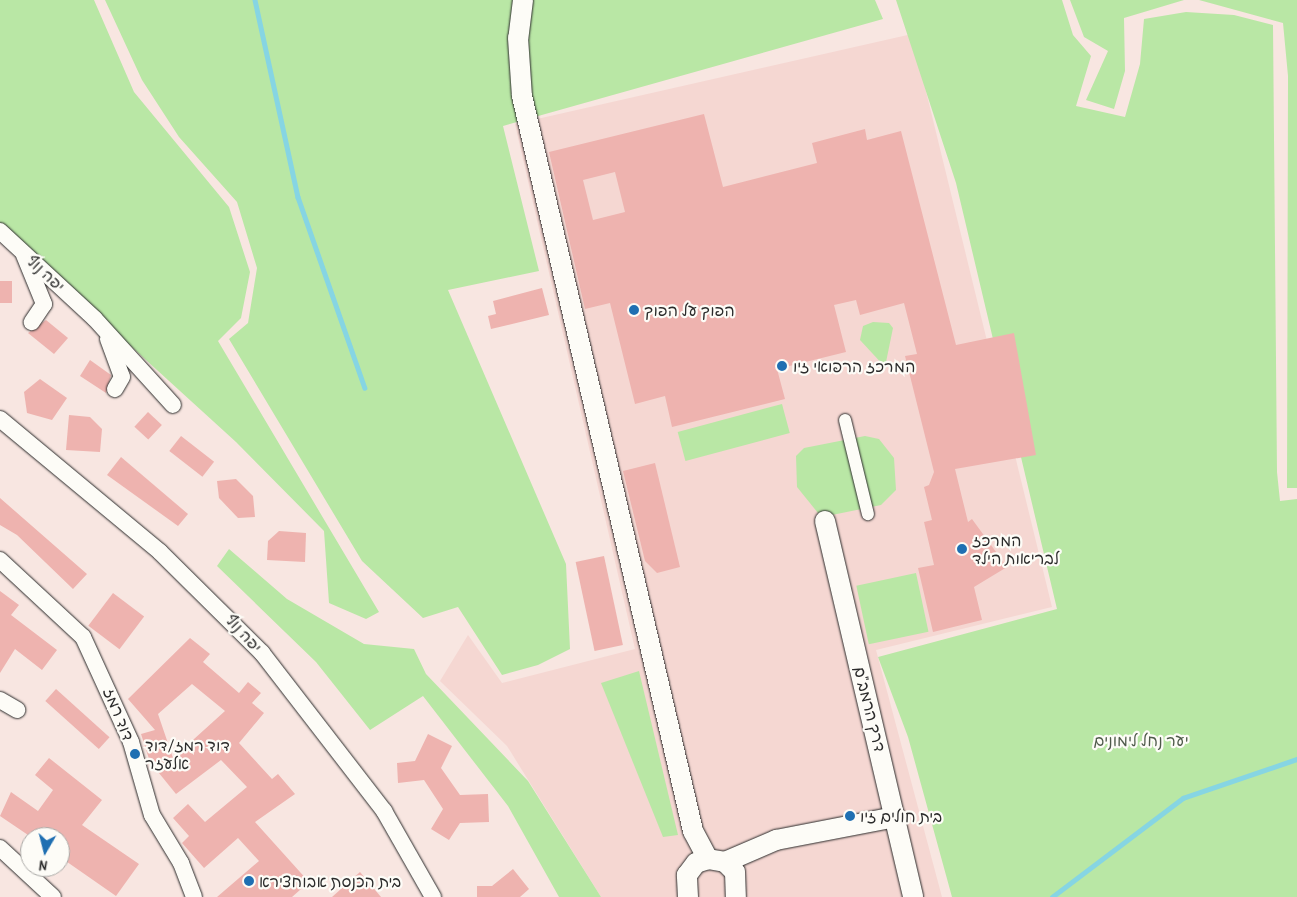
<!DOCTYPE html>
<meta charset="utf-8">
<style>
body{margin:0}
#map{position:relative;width:1297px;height:897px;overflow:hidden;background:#f8e6e1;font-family:"Patrick Hand","Playpen Sans Hebrew",sans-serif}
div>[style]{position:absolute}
.built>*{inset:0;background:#f5d7d2}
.green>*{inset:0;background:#b9e7a5;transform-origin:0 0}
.stream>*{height:4.5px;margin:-2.25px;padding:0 2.25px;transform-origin:2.25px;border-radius:2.25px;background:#86d5e3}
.building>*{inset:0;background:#eeb3af;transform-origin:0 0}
.roads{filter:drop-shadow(0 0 1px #2b2b2b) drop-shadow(0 0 1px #2b2b2b)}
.pedestrian>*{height:12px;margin:-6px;padding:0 6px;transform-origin:6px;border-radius:6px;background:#fdfcf7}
.minor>*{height:16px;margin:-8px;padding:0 8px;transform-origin:8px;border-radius:8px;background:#fdfcf7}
.tertiary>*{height:20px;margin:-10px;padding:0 10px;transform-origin:10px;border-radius:10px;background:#fdfcf7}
.dots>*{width:14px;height:14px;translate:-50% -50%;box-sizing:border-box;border:2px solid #fdfcf7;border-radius:50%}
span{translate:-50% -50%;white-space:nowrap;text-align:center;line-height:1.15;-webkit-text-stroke:4.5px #fdfcf7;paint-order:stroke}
.street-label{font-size:16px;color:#2b2b2b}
.poi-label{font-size:16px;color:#2b2b2b}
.left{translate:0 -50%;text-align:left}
.park-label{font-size:16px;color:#4e5a4a}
.north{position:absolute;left:20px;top:827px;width:50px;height:50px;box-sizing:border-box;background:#fdfcf7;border:1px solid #a9a8a5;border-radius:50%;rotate:188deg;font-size:14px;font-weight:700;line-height:20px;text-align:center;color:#2b2b2b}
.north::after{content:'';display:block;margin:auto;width:18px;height:22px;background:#1f6fb2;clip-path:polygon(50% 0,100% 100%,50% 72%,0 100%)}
</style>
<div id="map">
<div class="built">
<div style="clip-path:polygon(912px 34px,1052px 607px,876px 650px,942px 897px,601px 897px,507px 746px,440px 681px,468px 635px,502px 683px,635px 649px,515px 124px)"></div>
</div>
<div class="green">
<div style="clip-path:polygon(0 0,94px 0,134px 92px,229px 207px,250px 272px,241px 318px,218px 341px,379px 612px,366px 619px,329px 603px,324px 531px,236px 442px,0 227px)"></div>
<div style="clip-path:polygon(105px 0,875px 0,883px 19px,503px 126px,539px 271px,448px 290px,566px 564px,570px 649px,538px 665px,502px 675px,458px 607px,423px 618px,362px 561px,229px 339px,248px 323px,257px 268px,237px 202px,179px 137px,142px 80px)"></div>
<div style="clip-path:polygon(896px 0,1062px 0,1073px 35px,1091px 56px,1076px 106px,1125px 117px,1140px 64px,1144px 19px,1186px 12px,1234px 15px,1273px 25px,1277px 472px,1280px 501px,1297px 499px,1297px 897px,952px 897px,908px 737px,878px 657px,1057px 609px,956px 183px)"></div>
<div style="clip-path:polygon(1070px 0,1184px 0,1124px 18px,1125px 71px,1114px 109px,1086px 100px,1108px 51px,1084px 37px)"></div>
<div style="clip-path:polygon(1199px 0,1297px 0,1297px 488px,1287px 488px,1288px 76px,1283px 23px)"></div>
<div style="clip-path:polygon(873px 322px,889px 323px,893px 328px,885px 367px,860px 340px,863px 326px)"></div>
<div style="left:782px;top:404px;width:30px;height:108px;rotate:75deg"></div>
<div style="clip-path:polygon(865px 436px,879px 439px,894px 458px,896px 490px,881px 505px,832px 515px,818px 513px,797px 487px,796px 456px,804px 448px)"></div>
<div style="clip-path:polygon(229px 549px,287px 599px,364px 644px,414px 649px,426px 674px,528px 781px,601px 897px,559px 897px,508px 806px,423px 696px,370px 730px,316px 662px,217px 566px)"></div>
<div style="left:916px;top:573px;width:60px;height:61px;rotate:78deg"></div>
<div style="clip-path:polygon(639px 671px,678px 835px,663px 837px,601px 683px)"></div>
</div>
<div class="stream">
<div style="left:255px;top:0;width:202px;rotate:77.7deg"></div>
<div style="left:298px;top:197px;width:202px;rotate:70.7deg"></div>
<div style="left:1052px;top:897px;width:164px;rotate:-37.1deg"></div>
<div style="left:1183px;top:798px;width:120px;rotate:-18.9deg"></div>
</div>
<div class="building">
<div style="clip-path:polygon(evenodd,704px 114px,723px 187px,817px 163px,812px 143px,865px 129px,867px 140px,901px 131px,956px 345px,1014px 333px,1036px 455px,955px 469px,968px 522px,972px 519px,1007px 567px,974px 587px,982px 620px,933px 632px,918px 568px,934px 565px,924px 522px,932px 520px,924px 487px,929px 485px,934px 472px,905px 356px,917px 354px,904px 303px,860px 315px,856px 300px,834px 305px,846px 352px,777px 369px,785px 399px,672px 427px,665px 396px,635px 404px,610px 303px,585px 309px,549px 152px,704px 114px,615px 172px,625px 212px,593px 220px,583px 180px,615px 172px)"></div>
<div style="left:0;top:281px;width:12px;height:22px"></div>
<div style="clip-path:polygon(542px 288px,549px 315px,491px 329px,488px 316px,496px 314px,493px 301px)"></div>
<div style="clip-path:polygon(46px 320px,68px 338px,54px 354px,28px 333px)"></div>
<div style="clip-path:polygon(90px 360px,111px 375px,106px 393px,80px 376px)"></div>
<div style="clip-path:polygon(40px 379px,67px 398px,52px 420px,27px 413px,24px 392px)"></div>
<div style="left:148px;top:412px;width:19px;height:20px;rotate:43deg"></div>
<div style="clip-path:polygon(69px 415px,90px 417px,102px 429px,100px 452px,66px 450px)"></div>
<div style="left:181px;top:436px;width:42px;height:19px;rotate:38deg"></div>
<div style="clip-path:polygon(121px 457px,188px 514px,178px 526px,107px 475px)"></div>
<div style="clip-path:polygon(655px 463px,680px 567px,657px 573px,645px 561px,623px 471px)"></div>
<div style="clip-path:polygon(236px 479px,253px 496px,255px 517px,238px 518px,219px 498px,217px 481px)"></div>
<div style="clip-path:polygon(0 498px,87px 574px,73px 589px,17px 535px,0 525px)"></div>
<div style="clip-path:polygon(279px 531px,306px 533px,305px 562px,267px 560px,268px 541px)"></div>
<div style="left:604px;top:556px;width:91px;height:29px;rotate:78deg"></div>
<div style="clip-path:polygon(0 591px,19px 605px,11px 615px,57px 650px,42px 670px,15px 649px,0 673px)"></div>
<div style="left:113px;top:593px;width:39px;height:41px;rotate:37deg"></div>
<div style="clip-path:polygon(evenodd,190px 638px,210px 654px,203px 662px,239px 693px,248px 682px,261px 693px,252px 703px,264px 713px,239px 743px,272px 779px,278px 774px,295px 794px,255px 822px,309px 882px,292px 897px,217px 897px,259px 861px,238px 838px,204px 868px,182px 843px,189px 836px,173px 818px,188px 804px,205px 822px,247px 787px,221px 760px,176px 794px,150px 762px,141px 734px,155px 730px,128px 699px,190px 638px,192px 684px,225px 711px,173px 758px,158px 714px,192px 684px)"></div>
<div style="left:56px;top:689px;width:72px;height:16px;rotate:42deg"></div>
<div style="clip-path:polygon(428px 734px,452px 746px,441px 768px,460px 795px,488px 794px,489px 822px,460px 823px,449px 840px,431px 829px,443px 809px,424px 780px,398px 783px,397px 763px,415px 761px)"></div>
<div style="clip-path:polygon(49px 758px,102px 800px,82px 825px,139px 864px,116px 896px,60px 857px,60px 837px,31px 837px,0 816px,11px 792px,38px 811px,53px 790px,35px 775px)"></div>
<div style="clip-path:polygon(513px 869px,529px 889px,520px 897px,477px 897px,477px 886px,492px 886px)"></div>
<div style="clip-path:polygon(360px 872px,381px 897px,332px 897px)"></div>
</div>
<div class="roads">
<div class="pedestrian">
<div style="left:845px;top:420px;width:97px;rotate:76.3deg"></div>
</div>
<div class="minor">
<div style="left:0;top:231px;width:129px;rotate:42.8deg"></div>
<div style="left:95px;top:319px;width:116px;rotate:47.8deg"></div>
<div style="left:24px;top:255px;width:53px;rotate:67.8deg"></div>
<div style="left:44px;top:304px;width:22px;rotate:124deg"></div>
<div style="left:108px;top:339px;width:40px;rotate:69.8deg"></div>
<div style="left:122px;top:377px;width:14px;rotate:120deg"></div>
<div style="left:0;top:419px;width:208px;rotate:39.7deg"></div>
<div style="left:160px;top:552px;width:144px;rotate:44.7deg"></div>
<div style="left:262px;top:653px;width:200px;rotate:52.3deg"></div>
<div style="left:384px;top:811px;width:99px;rotate:60.3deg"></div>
<div style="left:0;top:560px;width:113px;rotate:42.9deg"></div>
<div style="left:83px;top:637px;width:115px;rotate:65.4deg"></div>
<div style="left:131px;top:742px;width:76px;rotate:74deg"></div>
<div style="left:152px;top:815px;width:56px;rotate:58.9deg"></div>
<div style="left:181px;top:863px;width:36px;rotate:69deg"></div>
<div style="left:0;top:700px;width:20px;rotate:30deg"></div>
<div style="left:0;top:848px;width:72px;rotate:42.8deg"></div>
</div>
<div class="tertiary">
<div style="left:523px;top:0;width:38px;rotate:97deg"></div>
<div style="left:518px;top:38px;width:58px;rotate:86.1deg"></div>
<div style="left:522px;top:96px;width:755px;rotate:76.9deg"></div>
<div style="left:693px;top:831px;width:32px;rotate:62deg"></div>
<div style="left:825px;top:521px;width:386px;rotate:76.8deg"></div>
<div style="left:725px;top:862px;width:56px;rotate:-23.3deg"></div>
<div style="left:776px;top:840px;width:122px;rotate:-10.9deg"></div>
<div style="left:688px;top:897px;width:22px;rotate:-93deg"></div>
<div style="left:687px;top:875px;width:15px;rotate:-53deg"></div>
<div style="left:696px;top:863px;width:13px;rotate:-18deg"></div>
<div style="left:708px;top:859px;width:17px;rotate:10deg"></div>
<div style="left:725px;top:862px;width:14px;rotate:45deg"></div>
<div style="left:735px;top:872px;width:25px;rotate:88deg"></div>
</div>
</div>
<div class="dots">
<div style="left:634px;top:310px;background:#1f6fb2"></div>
<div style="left:782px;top:366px;background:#1f6fb2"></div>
<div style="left:962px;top:549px;background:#1f6fb2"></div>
<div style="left:135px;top:754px;background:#1f6fb2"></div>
<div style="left:850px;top:816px;background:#1f6fb2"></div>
<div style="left:249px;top:881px;background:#1f6fb2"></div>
</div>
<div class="street-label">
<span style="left:46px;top:273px;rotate:43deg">יפה נוף</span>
<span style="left:244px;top:633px;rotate:48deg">יפה נוף</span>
<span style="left:870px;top:709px;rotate:76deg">דרך הרמב"ם</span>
<span style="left:119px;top:714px;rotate:68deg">דוד רמז</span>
</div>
<div class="poi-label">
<span class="left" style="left:644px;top:310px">הפוך על הפוך</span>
<span class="left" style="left:793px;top:366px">המרכז הרפואי זיו</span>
<span class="left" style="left:972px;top:549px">המרכז<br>לבריאות הילד</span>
<span class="left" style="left:145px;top:754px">דוד רמז/דוד<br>אלעזר</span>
<span class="left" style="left:860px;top:816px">בית חולים זיו</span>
<span class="left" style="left:259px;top:881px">בית הכנסת אבוחצירא</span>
</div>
<div class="park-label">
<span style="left:1141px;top:740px">יער נחל לימונים</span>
</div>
<div class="north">N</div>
</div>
